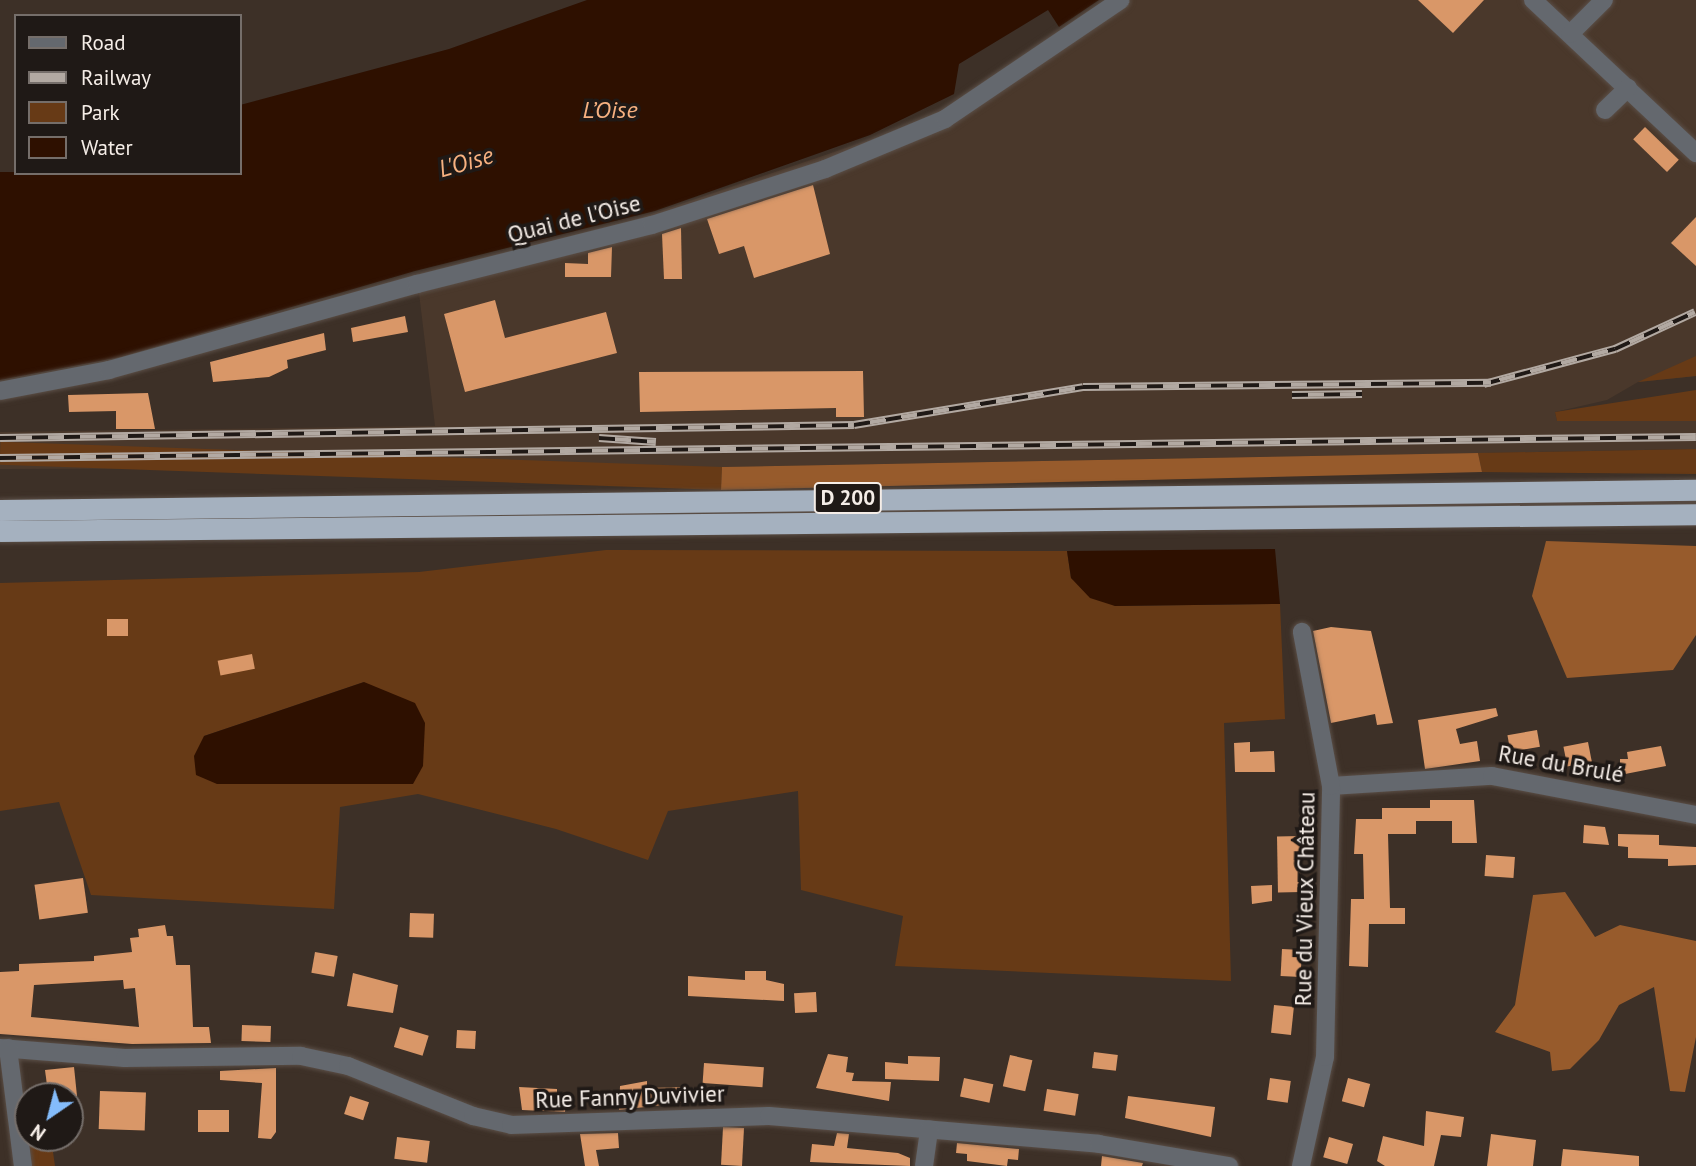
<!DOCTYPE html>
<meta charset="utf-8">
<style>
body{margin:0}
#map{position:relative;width:1696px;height:1166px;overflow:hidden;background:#3d3027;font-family:"PT Sans",sans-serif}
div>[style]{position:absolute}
.built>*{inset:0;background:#4a382b}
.green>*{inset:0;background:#673a16;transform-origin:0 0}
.forest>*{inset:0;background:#975b2c}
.water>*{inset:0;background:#2e1000}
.building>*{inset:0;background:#d99768;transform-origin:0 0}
.roads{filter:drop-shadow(0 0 2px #5a4e46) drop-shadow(0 0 2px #5a4e46)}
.minor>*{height:18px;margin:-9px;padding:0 9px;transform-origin:9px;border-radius:9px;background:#64686e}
.highway>*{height:21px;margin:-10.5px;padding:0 10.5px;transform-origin:10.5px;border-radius:10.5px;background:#a5b1bf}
.rail>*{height:8px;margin-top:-4px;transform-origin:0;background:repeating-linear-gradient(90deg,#1f1916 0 16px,#b2a9a2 0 32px);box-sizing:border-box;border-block:2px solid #b2a9a2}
span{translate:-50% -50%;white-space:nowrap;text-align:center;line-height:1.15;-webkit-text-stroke:7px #1f1916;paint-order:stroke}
.shield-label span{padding:2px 5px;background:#1f1916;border:2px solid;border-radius:5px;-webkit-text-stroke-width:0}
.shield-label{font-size:21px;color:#f5ede7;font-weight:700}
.street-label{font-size:23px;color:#f5ede7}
.water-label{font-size:24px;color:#f7b180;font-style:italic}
.legend{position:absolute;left:14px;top:14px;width:228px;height:161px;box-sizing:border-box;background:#1f1916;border:2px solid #756e6a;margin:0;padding:9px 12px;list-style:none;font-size:21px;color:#f5ede7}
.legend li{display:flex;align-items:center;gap:14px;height:35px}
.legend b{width:35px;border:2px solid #756e6a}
.north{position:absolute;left:14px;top:1082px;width:70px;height:70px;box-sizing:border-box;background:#1f1916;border:2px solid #756e6a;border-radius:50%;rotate:215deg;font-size:19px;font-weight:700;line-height:28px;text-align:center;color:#f5ede7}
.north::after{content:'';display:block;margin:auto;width:24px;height:32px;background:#84bcfb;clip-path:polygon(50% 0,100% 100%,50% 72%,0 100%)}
</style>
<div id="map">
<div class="built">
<div style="clip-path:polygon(1121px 0,1696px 0,1696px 376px,1638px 382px,1607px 400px,1555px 412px,1557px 421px,1696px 421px,1696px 449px,722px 467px,0 469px,0 432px,435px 426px,419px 293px,955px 111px)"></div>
</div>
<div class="green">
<div style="clip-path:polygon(1696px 356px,1696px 376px,1638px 382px)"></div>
<div style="clip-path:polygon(1696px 390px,1696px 421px,1557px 421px,1555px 412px)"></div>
<div style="clip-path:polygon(1696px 449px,1696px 474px,1482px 472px,1478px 453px)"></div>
<div style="left:722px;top:467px;width:23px;height:722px;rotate:92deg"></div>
<div style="clip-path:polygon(evenodd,606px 550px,1067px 551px,1071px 578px,1115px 606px,1280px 604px,1285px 719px,1224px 723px,1231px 981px,895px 966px,903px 916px,801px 890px,798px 791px,668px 811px,648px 860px,556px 829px,418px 794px,340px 807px,334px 909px,91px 895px,59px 802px,0 811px,0 583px,419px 572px,606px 550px,364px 682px,282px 782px,217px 784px,204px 736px,364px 682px)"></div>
<div style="clip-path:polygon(25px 1118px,28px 1138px,51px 1138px,55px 1166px,31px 1166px)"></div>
</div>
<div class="forest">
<div style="clip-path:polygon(1478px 453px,1482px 472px,721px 490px,722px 467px)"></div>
<div style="clip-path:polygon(1546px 541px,1696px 546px,1696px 635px,1673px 670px,1567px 678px,1532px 596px)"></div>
<div style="clip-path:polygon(1565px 892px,1595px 937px,1620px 925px,1696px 941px,1696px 1037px,1685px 1092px,1670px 1091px,1654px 987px,1619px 1005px,1599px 1040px,1570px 1069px,1552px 1071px,1550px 1052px,1495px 1032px,1515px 1005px,1533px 895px)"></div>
</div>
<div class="water">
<div style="clip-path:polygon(587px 0,1099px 0,1059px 27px,1048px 10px,959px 64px,954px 94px,870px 135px,655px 211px,415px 271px,121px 357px,0 380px,0 172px,240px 173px,240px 105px,449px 49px)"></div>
<div style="clip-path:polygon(1275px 549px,1280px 604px,1115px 606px,1090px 598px,1071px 578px,1067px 551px)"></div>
<div style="clip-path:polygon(364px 682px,415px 703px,425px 723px,423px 766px,413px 784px,217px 784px,196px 775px,194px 756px,204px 736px)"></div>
</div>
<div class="building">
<div style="clip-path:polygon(1418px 0,1484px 0,1453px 33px)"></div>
<div style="left:1645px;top:127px;width:47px;height:17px;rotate:44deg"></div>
<div style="clip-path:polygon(813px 185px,830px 254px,754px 278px,744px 246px,719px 254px,707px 219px)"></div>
<div style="clip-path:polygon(1696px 217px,1696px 266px,1671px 243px)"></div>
<div style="clip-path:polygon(681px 228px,682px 279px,664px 279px,662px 234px)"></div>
<div style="clip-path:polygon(612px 247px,611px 277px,565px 277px,565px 263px,588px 264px,588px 253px)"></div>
<div style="clip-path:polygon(495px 300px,505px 338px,606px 312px,617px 353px,465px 392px,444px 314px)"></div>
<div style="clip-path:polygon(405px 316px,408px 332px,353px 342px,351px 328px)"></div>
<div style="clip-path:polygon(324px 333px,326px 350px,287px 360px,288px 368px,269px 377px,213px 382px,210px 362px)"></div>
<div style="clip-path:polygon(863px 371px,864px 417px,836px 417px,836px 408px,640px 412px,639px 372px)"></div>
<div style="clip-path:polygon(148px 393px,155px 429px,116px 429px,116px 411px,69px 412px,68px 395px)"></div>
<div style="left:128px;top:619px;width:17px;height:21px;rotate:90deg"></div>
<div style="clip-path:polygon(1331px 627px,1371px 631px,1393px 723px,1377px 725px,1375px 714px,1331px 723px,1313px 631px)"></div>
<div style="left:252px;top:654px;width:15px;height:35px;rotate:79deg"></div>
<div style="clip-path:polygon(1496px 708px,1498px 716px,1456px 729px,1460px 744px,1477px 741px,1480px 761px,1425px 769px,1418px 720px)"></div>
<div style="left:1537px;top:730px;width:17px;height:30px;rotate:80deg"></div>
<div style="clip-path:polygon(1250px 742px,1250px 752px,1274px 751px,1275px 772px,1235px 772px,1234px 743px)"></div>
<div style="left:1588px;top:742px;width:20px;height:25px;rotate:79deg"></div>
<div style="clip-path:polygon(1661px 746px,1666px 766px,1620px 775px,1620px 759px,1628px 759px,1627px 752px)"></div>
<div style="clip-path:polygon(1430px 800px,1474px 800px,1477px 843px,1452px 843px,1452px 821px,1416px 821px,1416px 834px,1388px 834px,1390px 908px,1405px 908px,1405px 924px,1369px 924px,1368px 967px,1349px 966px,1351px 899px,1364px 899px,1363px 854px,1354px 854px,1356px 819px,1382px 819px,1382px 808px,1430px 808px)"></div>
<div style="clip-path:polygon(1584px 825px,1605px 827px,1609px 845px,1583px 843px)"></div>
<div style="clip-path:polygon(1618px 834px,1659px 835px,1659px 845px,1696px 847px,1696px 865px,1668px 866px,1668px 859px,1628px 858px,1628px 847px,1618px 846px)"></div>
<div style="left:1300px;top:836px;width:56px;height:23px;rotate:89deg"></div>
<div style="left:1486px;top:855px;width:29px;height:21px;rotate:4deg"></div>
<div style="left:83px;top:878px;width:35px;height:49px;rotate:82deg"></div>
<div style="clip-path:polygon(1272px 885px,1272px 901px,1252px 904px,1251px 886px)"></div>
<div style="left:410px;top:913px;width:24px;height:24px;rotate:2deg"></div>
<div style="clip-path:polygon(evenodd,165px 925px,167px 936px,173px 936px,176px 965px,190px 965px,193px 1027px,209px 1027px,211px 1043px,132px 1044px,0 1034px,0 972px,19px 971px,19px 964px,94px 961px,94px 956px,132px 952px,130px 938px,139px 937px,138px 929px,165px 925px,123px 980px,124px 989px,135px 988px,139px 1027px,31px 1017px,34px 985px,123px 980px)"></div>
<div style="left:1282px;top:949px;width:20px;height:27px;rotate:3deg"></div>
<div style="left:315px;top:952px;width:23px;height:21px;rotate:10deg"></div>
<div style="clip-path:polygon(745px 971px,766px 971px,766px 980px,784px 984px,784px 1001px,688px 996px,688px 976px,745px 980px)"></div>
<div style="clip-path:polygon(353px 973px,398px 985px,393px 1013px,347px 1006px)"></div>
<div style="left:816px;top:992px;width:20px;height:22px;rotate:87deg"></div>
<div style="left:1274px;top:1005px;width:20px;height:28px;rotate:6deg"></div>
<div style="left:242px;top:1025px;width:29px;height:16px;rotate:2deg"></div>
<div style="left:400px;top:1027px;width:30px;height:21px;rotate:17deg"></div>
<div style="left:457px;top:1030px;width:19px;height:18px;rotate:3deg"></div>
<div style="left:1094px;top:1052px;width:24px;height:16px;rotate:7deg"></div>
<div style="clip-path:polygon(828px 1054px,848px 1057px,846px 1072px,854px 1073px,852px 1081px,891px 1082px,889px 1101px,816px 1088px)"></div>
<div style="left:1010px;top:1055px;width:23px;height:32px;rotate:13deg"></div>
<div style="clip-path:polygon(908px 1056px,940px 1057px,939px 1081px,885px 1079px,885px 1062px,908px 1064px)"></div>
<div style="left:704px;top:1063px;width:60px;height:20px;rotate:4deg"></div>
<div style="clip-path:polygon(74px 1067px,77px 1096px,48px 1093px,45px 1070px)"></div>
<div style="clip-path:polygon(276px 1068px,276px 1132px,271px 1139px,258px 1138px,262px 1083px,220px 1080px,220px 1071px)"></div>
<div style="left:964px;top:1078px;width:30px;height:19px;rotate:12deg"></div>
<div style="left:1270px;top:1078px;width:21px;height:22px;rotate:8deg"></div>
<div style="left:1348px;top:1078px;width:23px;height:24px;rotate:15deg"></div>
<div style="clip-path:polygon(647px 1081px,647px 1088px,682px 1087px,681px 1103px,619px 1110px,620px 1086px)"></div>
<div style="clip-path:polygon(519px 1087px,557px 1089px,557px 1098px,566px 1098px,565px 1112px,522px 1110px)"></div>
<div style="left:1047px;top:1089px;width:32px;height:22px;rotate:9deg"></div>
<div style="left:100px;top:1091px;width:46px;height:38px;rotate:2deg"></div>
<div style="left:350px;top:1096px;width:20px;height:19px;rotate:18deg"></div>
<div style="clip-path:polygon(1128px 1096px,1215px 1107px,1211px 1137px,1125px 1118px)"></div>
<div style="left:198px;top:1110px;width:31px;height:22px"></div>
<div style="clip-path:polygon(1426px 1111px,1464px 1117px,1461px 1137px,1441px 1135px,1434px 1166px,1385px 1166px,1377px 1161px,1383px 1136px,1424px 1146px)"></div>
<div style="left:744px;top:1128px;width:38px;height:21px;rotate:93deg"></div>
<div style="clip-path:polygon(618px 1133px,619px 1148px,596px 1150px,599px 1166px,585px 1166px,580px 1134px)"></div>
<div style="clip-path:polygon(837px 1133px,849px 1134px,847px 1148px,898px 1153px,910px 1158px,910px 1166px,810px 1162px,812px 1144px,834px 1146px)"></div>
<div style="clip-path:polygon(1491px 1134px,1536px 1140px,1533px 1166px,1487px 1166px)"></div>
<div style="left:397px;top:1137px;width:33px;height:22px;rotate:7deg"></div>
<div style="left:1329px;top:1137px;width:25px;height:21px;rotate:16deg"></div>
<div style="clip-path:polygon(957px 1143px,1019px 1149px,1018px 1160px,1008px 1159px,1007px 1166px,967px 1161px,967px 1154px,956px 1153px)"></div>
<div style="clip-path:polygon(1563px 1149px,1639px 1156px,1639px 1166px,1561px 1166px)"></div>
<div style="clip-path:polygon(1102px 1156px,1143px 1163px,1142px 1166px,1101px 1166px)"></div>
</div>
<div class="roads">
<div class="minor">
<div style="left:1533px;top:0;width:224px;rotate:43.2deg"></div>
<div style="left:1570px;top:34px;width:48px;rotate:-45deg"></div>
<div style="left:1605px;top:110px;width:32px;rotate:-44deg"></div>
<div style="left:0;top:391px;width:111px;rotate:-10.9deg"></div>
<div style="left:109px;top:370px;width:320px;rotate:-15.6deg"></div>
<div style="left:417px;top:284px;width:242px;rotate:-14.1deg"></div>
<div style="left:652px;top:225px;width:182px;rotate:-17.9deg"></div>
<div style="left:825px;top:169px;width:130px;rotate:-22.6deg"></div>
<div style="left:945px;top:119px;width:212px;rotate:-34.1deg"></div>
<div style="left:1331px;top:786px;width:161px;rotate:-3.6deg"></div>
<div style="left:1492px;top:776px;width:208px;rotate:10.8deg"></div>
<div style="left:0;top:1048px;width:125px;rotate:4.6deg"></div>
<div style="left:125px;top:1058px;width:176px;rotate:-0.7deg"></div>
<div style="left:301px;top:1056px;width:48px;rotate:12deg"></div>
<div style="left:348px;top:1066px;width:135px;rotate:21.8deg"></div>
<div style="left:473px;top:1116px;width:39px;rotate:13deg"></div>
<div style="left:511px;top:1125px;width:258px;rotate:-2deg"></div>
<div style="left:769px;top:1116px;width:331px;rotate:4.8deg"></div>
<div style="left:1099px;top:1144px;width:132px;rotate:9.6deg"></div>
<div style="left:8px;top:1048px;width:119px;rotate:82.8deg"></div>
<div style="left:924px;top:1166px;width:37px;rotate:-82deg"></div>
<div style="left:1301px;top:1166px;width:112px;rotate:-77.6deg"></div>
<div style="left:1325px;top:1057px;width:271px;rotate:-88.7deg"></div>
<div style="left:1331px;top:786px;width:157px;rotate:-100.7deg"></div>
</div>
<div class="highway">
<div style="left:0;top:510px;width:1696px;rotate:-0.68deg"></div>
<div style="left:0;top:531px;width:1696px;rotate:-0.57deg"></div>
</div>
</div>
<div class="rail">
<div style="left:1484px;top:384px;width:136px;rotate:-15deg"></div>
<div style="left:1615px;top:349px;width:88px;rotate:-24.8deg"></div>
<div style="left:1292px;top:395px;width:70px;rotate:-0.8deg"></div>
<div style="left:0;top:438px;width:854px;rotate:-0.87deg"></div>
<div style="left:854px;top:425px;width:232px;rotate:-9.4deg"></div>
<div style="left:1083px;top:387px;width:408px;rotate:-0.6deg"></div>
<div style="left:599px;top:438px;width:57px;rotate:4deg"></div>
<div style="left:0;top:458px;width:1696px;rotate:-0.71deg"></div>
</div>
<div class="shield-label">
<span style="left:848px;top:498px">D 200</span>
</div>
<div class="street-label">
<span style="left:574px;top:219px;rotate:-14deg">Quai de l'Oise</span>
<span style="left:1561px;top:764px;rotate:10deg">Rue du Brulé</span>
<span style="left:1305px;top:899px;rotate:-89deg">Rue du Vieux Château</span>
<span style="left:630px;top:1097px;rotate:-2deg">Rue Fanny Duvivier</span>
</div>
<div class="water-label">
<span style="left:610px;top:110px">L’Oise</span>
<span style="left:466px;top:162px;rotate:-16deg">L'Oise</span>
</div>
<ul class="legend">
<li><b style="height:9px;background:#64686e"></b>Road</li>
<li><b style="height:9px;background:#b2a9a2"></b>Railway</li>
<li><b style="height:19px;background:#673a16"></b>Park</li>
<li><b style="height:19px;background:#2e1000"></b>Water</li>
</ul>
<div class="north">N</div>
</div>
